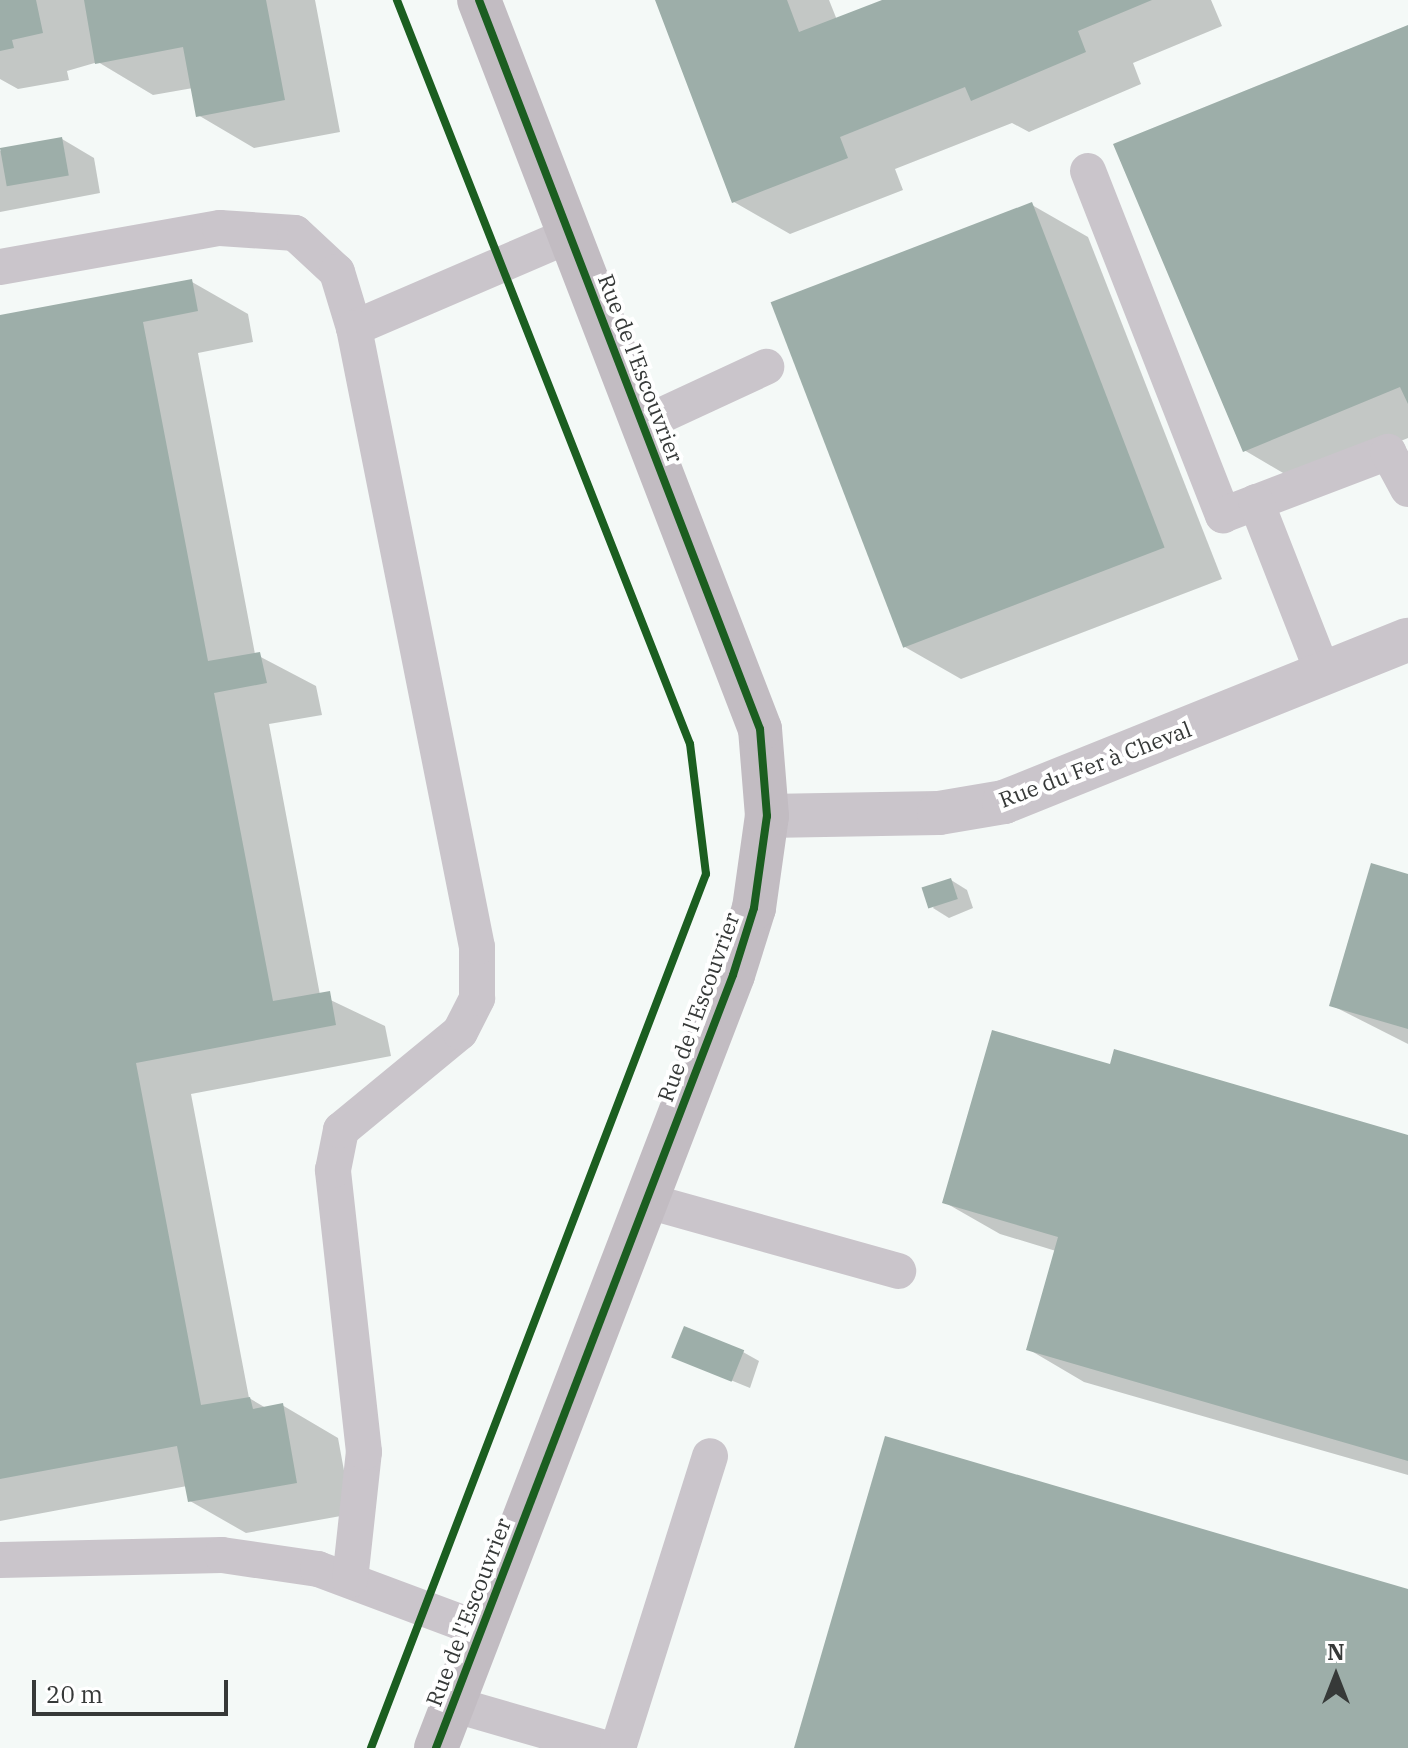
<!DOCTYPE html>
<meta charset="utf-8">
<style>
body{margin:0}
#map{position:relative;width:1408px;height:1748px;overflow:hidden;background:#f4f9f7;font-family:"IBM Plex Serif",serif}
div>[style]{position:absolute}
.shadow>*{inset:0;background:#0003}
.building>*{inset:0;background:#9daea9;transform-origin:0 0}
.lane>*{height:36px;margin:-18px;padding:0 18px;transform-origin:18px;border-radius:18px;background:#cac5cb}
.street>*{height:44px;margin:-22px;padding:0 22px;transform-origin:22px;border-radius:22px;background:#cac5cb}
.secondary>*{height:44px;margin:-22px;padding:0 22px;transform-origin:22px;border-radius:22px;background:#c2bcc2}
.cycleway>*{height:8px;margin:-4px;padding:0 4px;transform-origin:4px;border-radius:4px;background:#1b5e20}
span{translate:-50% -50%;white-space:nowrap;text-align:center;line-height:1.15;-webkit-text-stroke:8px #fff;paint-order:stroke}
.street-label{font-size:22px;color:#363938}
.north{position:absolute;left:1296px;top:1636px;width:80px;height:80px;-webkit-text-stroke:6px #fff;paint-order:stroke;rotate:0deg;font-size:22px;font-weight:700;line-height:32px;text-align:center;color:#363938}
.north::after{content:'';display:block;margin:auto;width:28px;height:36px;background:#363938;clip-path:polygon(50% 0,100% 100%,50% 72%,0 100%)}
.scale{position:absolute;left:32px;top:1680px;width:196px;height:36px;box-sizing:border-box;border:4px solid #363938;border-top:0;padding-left:10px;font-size:24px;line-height:28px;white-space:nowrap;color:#363938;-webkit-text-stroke:6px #fff;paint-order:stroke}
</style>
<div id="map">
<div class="shadow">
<div style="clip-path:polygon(0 0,315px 0,340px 132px,254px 148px,198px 115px,193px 88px,153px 95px,98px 62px,67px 71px,69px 80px,18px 89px,0 79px)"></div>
<div style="clip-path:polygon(658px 0,829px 0,837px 20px,889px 0,1211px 0,1222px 26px,1133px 63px,1141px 84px,1029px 132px,1012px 123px,895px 169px,903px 190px,790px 234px,734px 202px)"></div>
<div style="clip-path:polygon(1408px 27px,1408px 438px,1300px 483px,1244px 450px)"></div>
<div style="clip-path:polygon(62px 139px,94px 158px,100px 193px,0 212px,0 151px)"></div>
<div style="clip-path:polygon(1032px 205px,1088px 237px,1222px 579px,961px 679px,905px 647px)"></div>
<div style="clip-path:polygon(192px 282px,248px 314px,253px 342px,198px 353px,255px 654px,316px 686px,322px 715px,269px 724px,320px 995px,385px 1026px,391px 1056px,191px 1094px,249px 1398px,266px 1408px,282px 1405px,338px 1438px,352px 1514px,246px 1533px,190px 1501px,187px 1486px,0 1521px,0 317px)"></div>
<div style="clip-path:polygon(1408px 876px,1408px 1044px,1331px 1005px)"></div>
<div style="clip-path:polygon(951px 880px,967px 890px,973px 908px,949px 918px,933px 908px)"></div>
<div style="clip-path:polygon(1111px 1066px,1408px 1137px,1408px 1475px,1084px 1382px,1028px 1349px,1056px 1251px,1000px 1234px,944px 1202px)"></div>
<div style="clip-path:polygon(743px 1352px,759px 1361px,750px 1388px,674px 1357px)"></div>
</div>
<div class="building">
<div style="clip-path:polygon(0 0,36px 0,43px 33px,12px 40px,14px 48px,0 51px)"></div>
<div style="clip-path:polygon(84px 0,266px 0,285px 100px,196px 117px,183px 47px,95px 64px)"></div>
<div style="clip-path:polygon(655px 0,787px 0,799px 32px,882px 0,1152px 0,1078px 31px,1086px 52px,971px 101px,965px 87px,840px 137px,848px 158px,732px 203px)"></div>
<div style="clip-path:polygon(1408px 25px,1408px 404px,1400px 387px,1243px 452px,1113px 144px)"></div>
<div style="left:62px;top:137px;width:39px;height:63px;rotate:80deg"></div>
<div style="left:1032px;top:202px;width:370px;height:280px;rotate:69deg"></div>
<div style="clip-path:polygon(192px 279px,198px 311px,143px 322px,208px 661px,260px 652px,267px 683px,214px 693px,273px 1001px,330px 991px,336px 1025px,136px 1063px,201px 1405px,250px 1397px,253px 1409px,283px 1403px,297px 1483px,188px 1502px,177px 1446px,0 1479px,0 315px)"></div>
<div style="clip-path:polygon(1371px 863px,1408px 874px,1408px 1029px,1329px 1006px)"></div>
<div style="left:951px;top:878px;width:22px;height:31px;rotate:72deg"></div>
<div style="clip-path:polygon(992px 1030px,1110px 1064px,1114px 1049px,1408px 1135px,1408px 1461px,1026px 1350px,1058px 1237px,942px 1203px)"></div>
<div style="left:684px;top:1326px;width:65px;height:34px;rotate:22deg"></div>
<div style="clip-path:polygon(885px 1436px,1408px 1589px,1408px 1748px,794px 1748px)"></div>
</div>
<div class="lane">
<div style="left:1088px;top:171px;width:370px;rotate:68.6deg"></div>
<div style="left:1223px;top:515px;width:177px;rotate:-20.9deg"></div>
<div style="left:1388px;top:452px;width:42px;rotate:61.6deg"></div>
<div style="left:0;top:267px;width:223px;rotate:-10.1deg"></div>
<div style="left:220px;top:228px;width:75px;rotate:3.8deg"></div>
<div style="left:295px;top:233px;width:57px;rotate:42.9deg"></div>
<div style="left:337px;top:272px;width:59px;rotate:73.1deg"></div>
<div style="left:354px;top:328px;width:235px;rotate:-23.3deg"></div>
<div style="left:643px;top:424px;width:136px;rotate:-24.9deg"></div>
<div style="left:1256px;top:502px;width:184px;rotate:68.6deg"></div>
<div style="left:644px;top:1200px;width:264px;rotate:15.6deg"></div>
<div style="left:0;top:1560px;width:222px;rotate:-1.3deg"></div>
<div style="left:222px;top:1555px;width:97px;rotate:8.3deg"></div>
<div style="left:318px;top:1569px;width:174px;rotate:20.5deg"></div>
<div style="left:350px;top:1580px;width:129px;rotate:-83.8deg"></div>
<div style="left:364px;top:1452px;width:284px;rotate:-96.3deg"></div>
<div style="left:333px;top:1170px;width:41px;rotate:-78.7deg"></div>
<div style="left:341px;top:1130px;width:154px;rotate:-39.5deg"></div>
<div style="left:460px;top:1032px;width:38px;rotate:-63deg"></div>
<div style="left:477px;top:998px;width:51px;rotate:-90deg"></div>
<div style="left:477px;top:947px;width:631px;rotate:-101.24deg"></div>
<div style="left:452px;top:1704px;width:158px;rotate:16.1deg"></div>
<div style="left:618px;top:1748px;width:306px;rotate:-72.5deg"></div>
</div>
<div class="street">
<div style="left:767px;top:816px;width:172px;rotate:-1deg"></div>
<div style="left:939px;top:813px;width:66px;rotate:-9.6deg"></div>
<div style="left:1004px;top:802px;width:435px;rotate:-21.9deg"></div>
</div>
<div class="secondary">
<div style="left:436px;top:1748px;width:828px;rotate:-68.98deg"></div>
<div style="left:733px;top:975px;width:70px;rotate:-72.6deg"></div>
<div style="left:754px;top:908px;width:93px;rotate:-82deg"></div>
<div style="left:767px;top:816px;width:87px;rotate:-94.6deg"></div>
<div style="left:760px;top:729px;width:781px;rotate:-111.08deg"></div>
</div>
<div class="cycleway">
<div style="left:371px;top:1748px;width:936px;rotate:-69.03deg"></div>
<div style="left:706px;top:874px;width:131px;rotate:-97deg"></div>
<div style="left:690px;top:744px;width:800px;rotate:-111.5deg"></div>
<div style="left:436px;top:1748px;width:828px;rotate:-68.98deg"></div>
<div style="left:733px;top:975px;width:70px;rotate:-72.6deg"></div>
<div style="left:754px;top:908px;width:93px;rotate:-82deg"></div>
<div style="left:767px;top:816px;width:87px;rotate:-94.6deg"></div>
<div style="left:760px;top:729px;width:781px;rotate:-111.08deg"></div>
</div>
<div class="street-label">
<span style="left:641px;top:368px;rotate:69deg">Rue de l'Escouvrier</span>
<span style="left:1095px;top:764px;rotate:-21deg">Rue du Fer à Cheval</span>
<span style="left:698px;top:1007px;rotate:-70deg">Rue de l'Escouvrier</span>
<span style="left:468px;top:1612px;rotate:-69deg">Rue de l'Escouvrier</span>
</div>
<div class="north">N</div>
<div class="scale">20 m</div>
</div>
